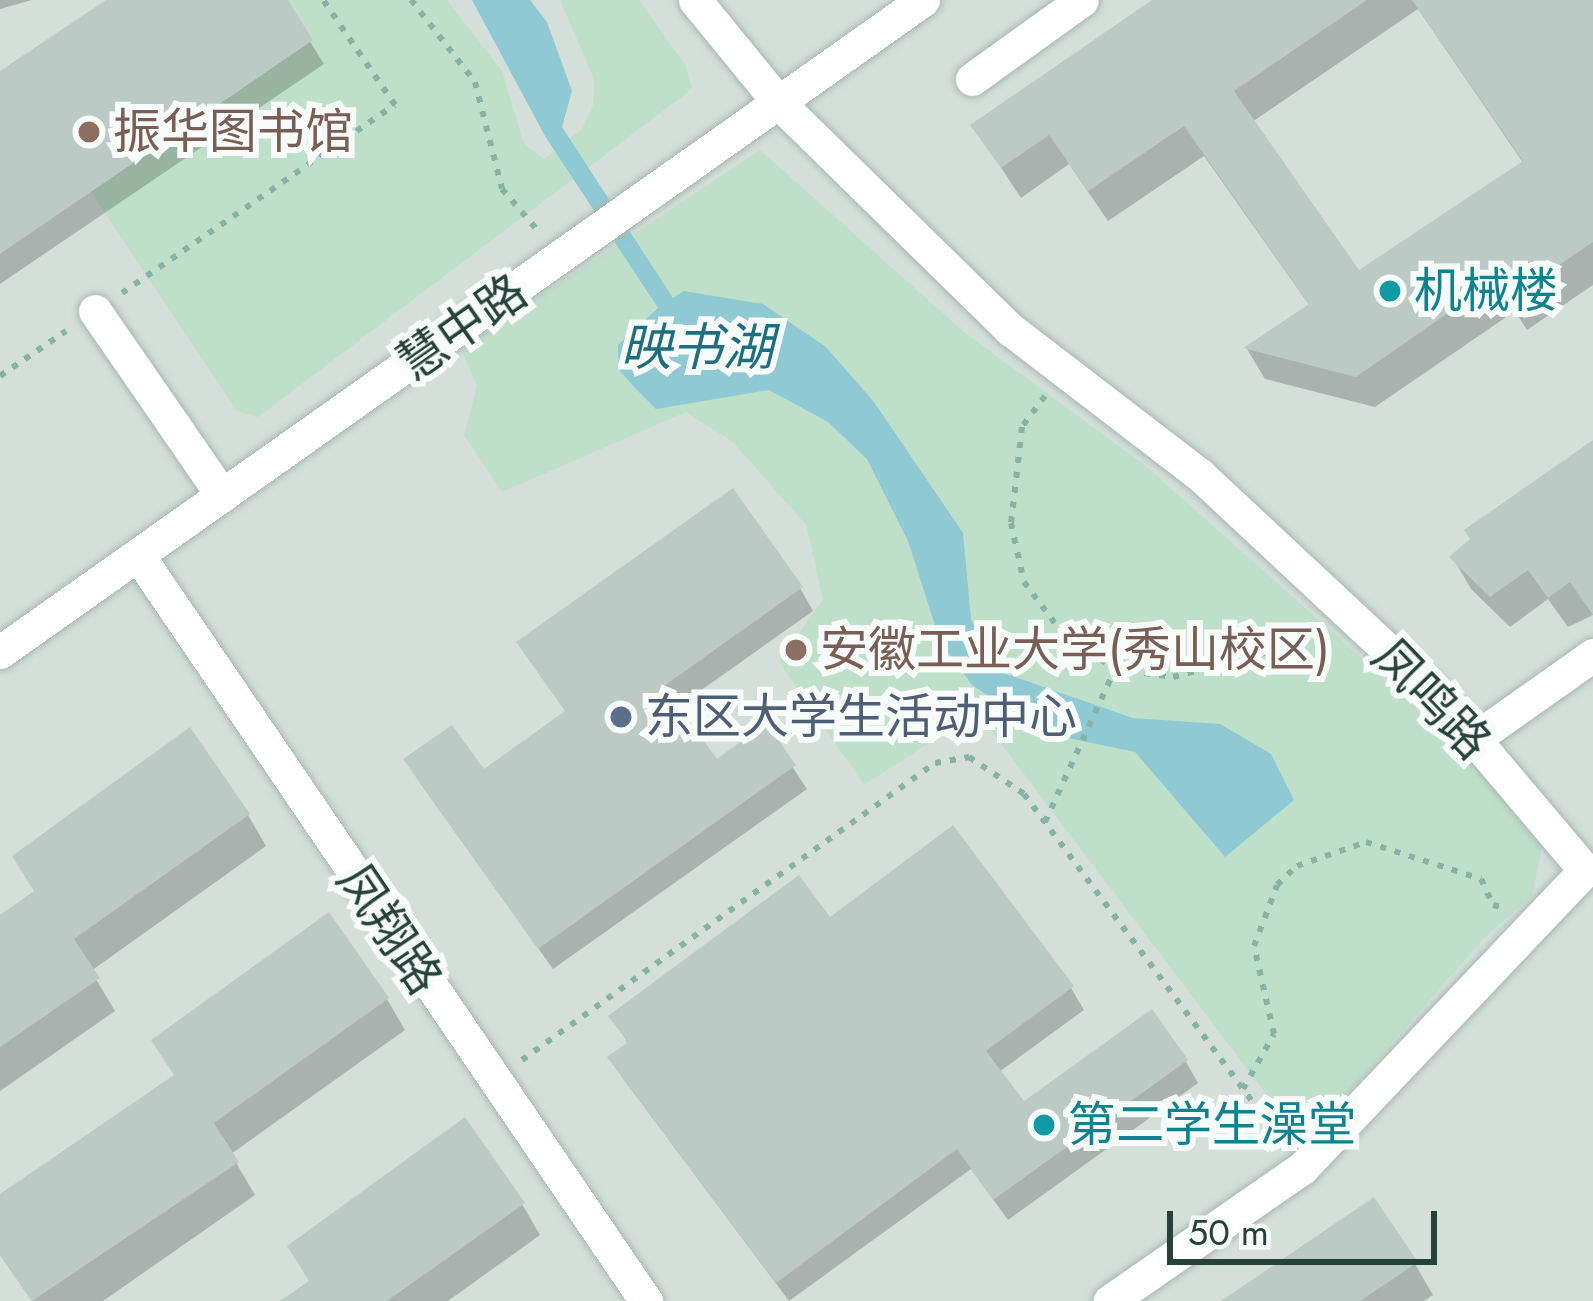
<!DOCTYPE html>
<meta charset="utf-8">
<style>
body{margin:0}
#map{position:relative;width:1593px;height:1301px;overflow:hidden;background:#e6efeb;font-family:Jost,"Noto Sans SC",sans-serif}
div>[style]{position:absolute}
.built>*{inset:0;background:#d4dfda;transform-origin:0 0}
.green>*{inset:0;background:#bfe0c8}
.water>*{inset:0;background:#8ec9d4}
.shadow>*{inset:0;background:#0003}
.building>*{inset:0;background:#bbcac4}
.path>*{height:6px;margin-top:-3px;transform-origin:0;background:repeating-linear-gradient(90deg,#86b3a5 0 6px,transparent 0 15px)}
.roads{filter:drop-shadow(0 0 3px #a8b8b2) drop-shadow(0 0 3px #a8b8b2)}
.street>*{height:33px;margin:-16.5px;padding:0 16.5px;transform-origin:16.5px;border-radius:16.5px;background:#fff}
.dots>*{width:33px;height:33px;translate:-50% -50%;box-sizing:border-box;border:6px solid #f7fbf9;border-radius:50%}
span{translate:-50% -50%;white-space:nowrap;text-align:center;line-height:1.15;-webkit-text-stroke:12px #f7fbf9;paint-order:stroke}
.education-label{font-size:48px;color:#785e54}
.left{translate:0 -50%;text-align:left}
.culture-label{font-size:48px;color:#0d838f}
.street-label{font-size:48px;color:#24423a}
.service-label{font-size:48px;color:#4e5e75}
.water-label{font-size:51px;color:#1c6f80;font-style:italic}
.scale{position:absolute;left:1167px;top:1211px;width:270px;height:54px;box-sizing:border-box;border:6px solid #24423a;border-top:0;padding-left:15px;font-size:36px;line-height:42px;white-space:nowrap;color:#24423a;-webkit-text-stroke:9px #f7fbf9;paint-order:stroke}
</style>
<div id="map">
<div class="built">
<div style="left:0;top:0;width:1593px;height:1301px"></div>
</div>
<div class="green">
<div style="clip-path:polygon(288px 0,447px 0,502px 71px,524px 144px,544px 159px,582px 129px,593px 105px,594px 79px,560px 0,639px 0,686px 66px,692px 89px,258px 417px,237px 411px,91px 192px,313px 40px)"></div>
<div style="clip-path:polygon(760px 150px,963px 331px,1147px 467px,1341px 640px,1457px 745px,1542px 847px,1532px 896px,1486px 936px,1322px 1122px,1291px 1127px,977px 712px,864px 785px,779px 662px,823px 599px,806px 525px,733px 442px,686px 412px,502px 492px,464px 435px,477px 386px,461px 349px)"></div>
</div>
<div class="water">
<div style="clip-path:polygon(472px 0,530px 0,547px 22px,572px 91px,562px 127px,673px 298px,684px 291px,763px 304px,826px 347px,874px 402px,963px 533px,971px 619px,992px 669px,1133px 718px,1220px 724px,1271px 754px,1294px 800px,1225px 857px,1135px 752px,1044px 733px,972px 685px,940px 641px,908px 541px,867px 459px,828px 422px,769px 390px,656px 409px,637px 390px,619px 370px,618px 345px,658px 308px,545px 136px)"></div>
</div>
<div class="shadow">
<div style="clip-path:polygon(0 0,32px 0,0 9px)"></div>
<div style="clip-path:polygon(111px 0,284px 0,324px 64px,0 284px,0 75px)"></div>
<div style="clip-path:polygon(evenodd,1157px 0,1593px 0,1593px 285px,1527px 330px,1515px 311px,1375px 407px,1265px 379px,1247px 349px,1310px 306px,1204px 156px,1108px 221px,1069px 164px,1021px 198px,974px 126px,1157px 0,1418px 9px,1524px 164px,1358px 274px,1252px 122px,1418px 9px)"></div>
<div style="clip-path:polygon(1593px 443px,1593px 615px,1568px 627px,1548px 599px,1510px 627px,1471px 589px,1453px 558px)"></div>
<div style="clip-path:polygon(800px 588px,813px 611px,676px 708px,716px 763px,766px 727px,807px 789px,553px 969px,420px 783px,483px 774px,567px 713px,520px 643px)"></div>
<div style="clip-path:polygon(248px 815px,266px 846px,91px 971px,115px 1011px,0 1091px,0 919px,37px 893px)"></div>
<div style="clip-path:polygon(829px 921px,1071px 988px,1084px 1010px,999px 1072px,1023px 1106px,1186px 1062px,1198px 1083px,1008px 1220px,971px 1169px,789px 1301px,624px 1080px,611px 1058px,629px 1045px,612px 1017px)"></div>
<div style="clip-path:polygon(387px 999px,405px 1030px,231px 1154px,255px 1195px,103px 1301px,32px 1301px,0 1255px,0 1198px)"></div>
<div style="clip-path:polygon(522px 1204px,540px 1235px,448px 1301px,285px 1301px)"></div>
<div style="clip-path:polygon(1415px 1264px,1433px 1295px,1424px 1301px,1226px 1301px)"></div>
</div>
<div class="building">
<div style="clip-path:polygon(106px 0,288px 0,313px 40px,0 254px,0 71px)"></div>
<div style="clip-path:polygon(1152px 0,1367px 0,1234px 91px,1359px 270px,1523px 161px,1412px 0,1593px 0,1593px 242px,1507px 301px,1494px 281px,1356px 377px,1243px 348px,1309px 304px,1184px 126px,1088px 191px,1049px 135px,1001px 168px,970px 125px)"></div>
<div style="clip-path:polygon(1593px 440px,1593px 615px,1570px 582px,1548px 598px,1528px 570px,1490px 597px,1449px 557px,1470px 539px,1464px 530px)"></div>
<div style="clip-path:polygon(733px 488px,803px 587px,664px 686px,717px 759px,766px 723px,796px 765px,538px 949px,403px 759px,452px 725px,484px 769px,565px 711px,516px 642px)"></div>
<div style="clip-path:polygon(190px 727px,250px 814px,74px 939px,100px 978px,0 1047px,0 915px,34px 891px,12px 856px)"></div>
<div style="clip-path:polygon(953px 825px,1074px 986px,986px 1051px,1024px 1101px,1152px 1009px,1188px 1060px,993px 1200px,957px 1149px,776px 1283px,607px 1057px,628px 1042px,608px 1016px,799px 875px,830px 917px)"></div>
<div style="clip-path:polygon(329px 912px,389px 998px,214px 1123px,239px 1162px,32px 1301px,0 1255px,0 1194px,174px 1075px,151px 1040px)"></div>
<div style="clip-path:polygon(465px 1117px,525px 1203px,387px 1301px,280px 1301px,309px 1281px,287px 1246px)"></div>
<div style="clip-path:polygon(1374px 1197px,1418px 1262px,1360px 1301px,1221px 1301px)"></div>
</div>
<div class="path">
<div style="left:411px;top:0;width:104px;rotate:52deg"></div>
<div style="left:475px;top:82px;width:110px;rotate:75.8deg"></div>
<div style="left:502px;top:189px;width:57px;rotate:49.3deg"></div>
<div style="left:122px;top:293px;width:331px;rotate:-34.6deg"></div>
<div style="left:395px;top:105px;width:127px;rotate:-124.4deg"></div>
<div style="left:0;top:376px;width:80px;rotate:-34.3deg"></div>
<div style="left:1045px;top:396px;width:39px;rotate:127deg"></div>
<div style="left:1022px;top:427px;width:97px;rotate:96.5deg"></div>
<div style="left:1011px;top:523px;width:60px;rotate:77.6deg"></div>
<div style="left:1024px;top:582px;width:65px;rotate:53.1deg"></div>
<div style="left:1063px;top:634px;width:63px;rotate:33.9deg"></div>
<div style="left:1115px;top:669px;width:59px;rotate:7.9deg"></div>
<div style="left:1173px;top:677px;width:98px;rotate:-14.7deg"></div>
<div style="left:1268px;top:652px;width:51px;rotate:-32.1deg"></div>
<div style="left:1045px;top:822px;width:168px;rotate:-65.4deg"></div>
<div style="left:522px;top:1060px;width:509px;rotate:-35.72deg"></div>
<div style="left:935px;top:763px;width:35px;rotate:-10deg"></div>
<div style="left:969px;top:757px;width:66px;rotate:33.9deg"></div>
<div style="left:1024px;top:794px;width:432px;rotate:53.4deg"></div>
<div style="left:1243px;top:1089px;width:63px;rotate:-60.6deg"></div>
<div style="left:1274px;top:1034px;width:90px;rotate:-102.8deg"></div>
<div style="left:1254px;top:946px;width:65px;rotate:-69.3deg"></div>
<div style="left:1277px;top:885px;width:28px;rotate:-44deg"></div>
<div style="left:1297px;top:866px;width:73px;rotate:-19.2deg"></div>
<div style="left:1366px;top:842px;width:121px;rotate:17.8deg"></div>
<div style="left:1481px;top:879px;width:29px;rotate:65deg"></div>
<div style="left:1493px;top:905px;width:12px;rotate:14deg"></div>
</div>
<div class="roads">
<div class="street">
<div style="left:695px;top:0;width:133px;rotate:50.8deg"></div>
<div style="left:779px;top:103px;width:325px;rotate:44.4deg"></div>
<div style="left:1011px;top:330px;width:238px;rotate:37.5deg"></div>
<div style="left:1200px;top:475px;width:331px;rotate:43deg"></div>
<div style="left:1442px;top:701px;width:221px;rotate:49.8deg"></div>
<div style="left:1585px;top:870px;width:411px;rotate:133.5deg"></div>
<div style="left:1302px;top:1168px;width:234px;rotate:145.3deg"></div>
<div style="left:972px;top:79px;width:135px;rotate:-35.7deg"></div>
<div style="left:95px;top:311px;width:224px;rotate:55.4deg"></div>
<div style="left:138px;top:555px;width:903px;rotate:55.75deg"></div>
<div style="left:0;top:652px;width:1130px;rotate:-35.24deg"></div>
<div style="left:1474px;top:739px;width:146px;rotate:-35.2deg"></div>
</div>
</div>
<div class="dots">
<div style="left:89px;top:132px;background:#8d6e63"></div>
<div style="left:1390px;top:291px;background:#0f9aa8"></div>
<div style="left:796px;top:650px;background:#8d6e63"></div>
<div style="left:621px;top:717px;background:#5c6f8a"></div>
<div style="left:1044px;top:1125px;background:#0f9aa8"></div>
</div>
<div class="education-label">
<span class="left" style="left:113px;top:132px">振华图书馆</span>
<span class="left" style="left:820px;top:650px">安徽工业大学(秀山校区)</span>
</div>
<div class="culture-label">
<span class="left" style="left:1414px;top:291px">机械楼</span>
<span class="left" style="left:1068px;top:1125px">第二学生澡堂</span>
</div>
<div class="street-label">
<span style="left:462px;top:327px;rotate:-35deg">慧中路</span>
<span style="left:1432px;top:699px;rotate:46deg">凤鸣路</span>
<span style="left:390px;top:929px;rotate:56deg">凤翔路</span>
</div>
<div class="service-label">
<span class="left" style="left:645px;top:717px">东区大学生活动中心</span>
</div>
<div class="water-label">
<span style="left:697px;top:347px">映书湖</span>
</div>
<div class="scale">50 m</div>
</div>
